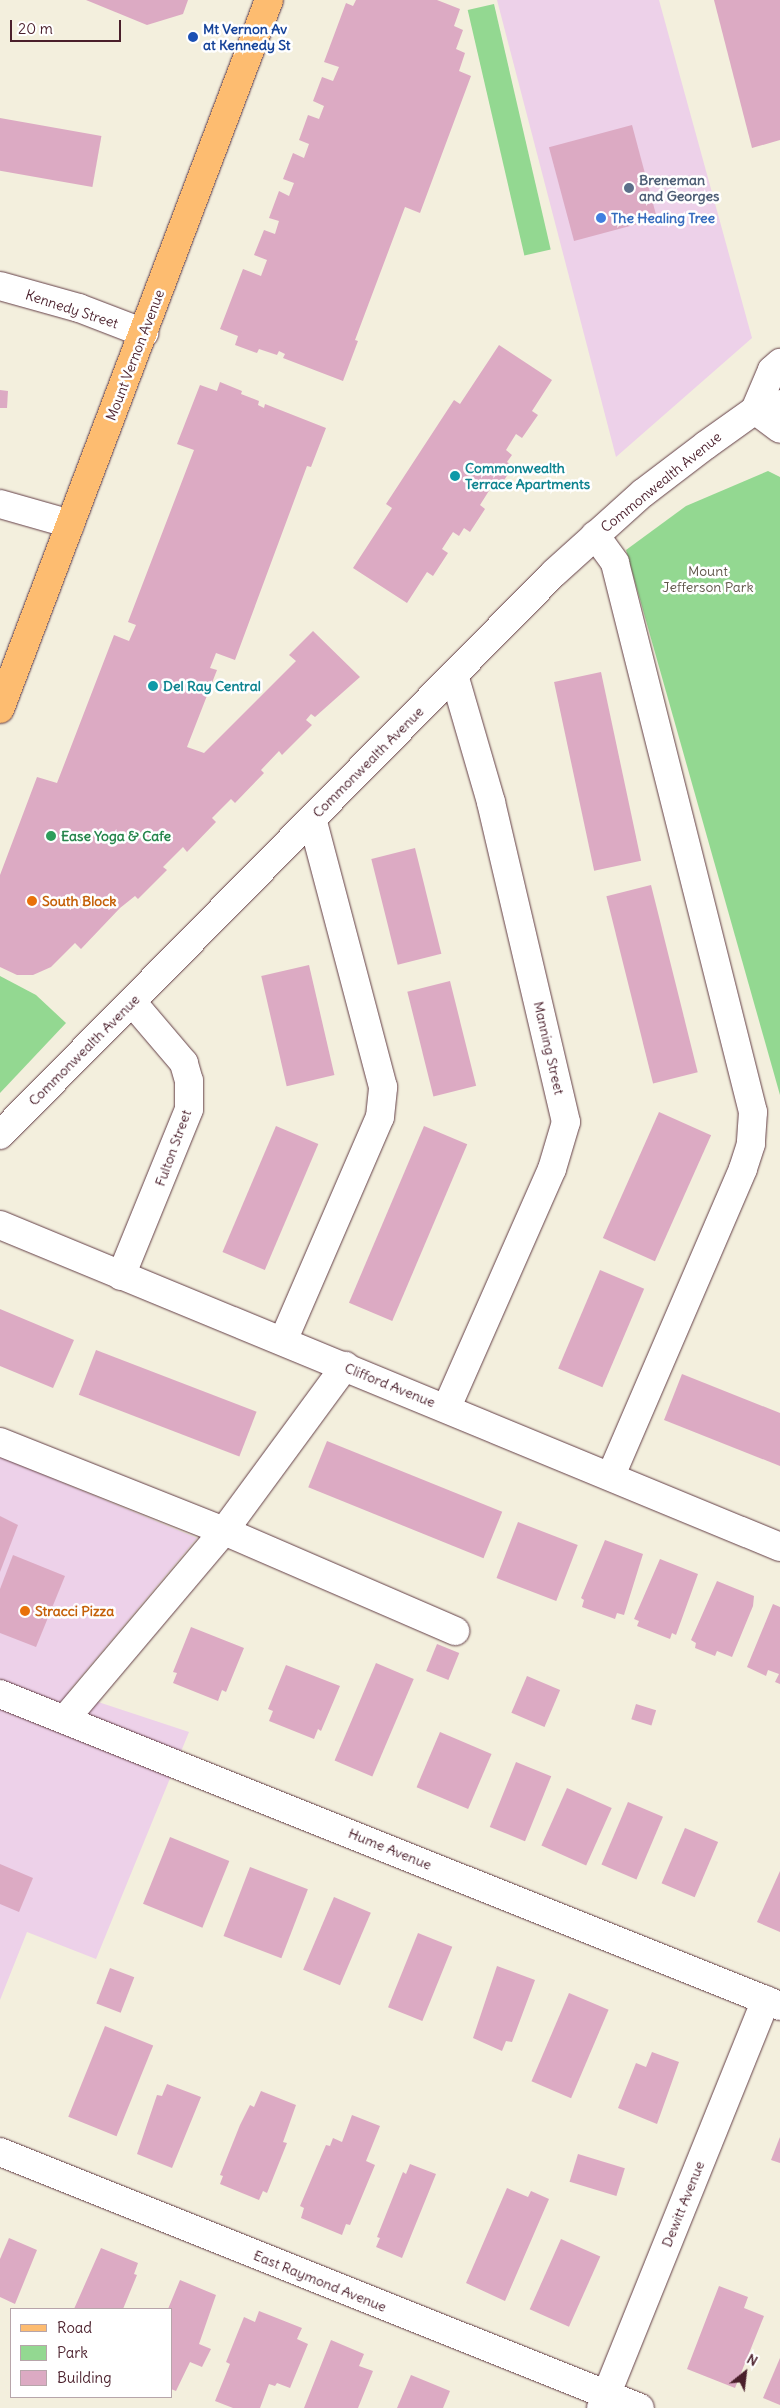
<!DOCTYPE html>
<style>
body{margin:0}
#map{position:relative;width:780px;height:2408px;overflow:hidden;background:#f3efdd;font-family:Delius,sans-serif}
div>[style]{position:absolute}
.built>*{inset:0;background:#edd1e9}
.green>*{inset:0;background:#93d891;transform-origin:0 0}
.building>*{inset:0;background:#dcaac3;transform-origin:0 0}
.roads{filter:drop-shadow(0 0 1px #633e46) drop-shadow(0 0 1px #633e46)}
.minor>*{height:28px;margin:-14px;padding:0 14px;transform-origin:14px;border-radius:14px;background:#fff}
.major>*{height:28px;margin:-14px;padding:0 14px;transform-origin:14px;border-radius:14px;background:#fdbc70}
.dots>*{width:14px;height:14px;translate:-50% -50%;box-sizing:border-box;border:2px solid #fff;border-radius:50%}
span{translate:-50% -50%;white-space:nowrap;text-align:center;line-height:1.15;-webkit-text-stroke:5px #fff;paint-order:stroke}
.transit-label{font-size:14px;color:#164399;font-weight:700}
.left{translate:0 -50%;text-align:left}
.service-label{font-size:14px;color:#4e5e75;font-weight:700}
.shop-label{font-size:14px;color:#366cbe;font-weight:700}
.street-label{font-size:14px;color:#4a1f2b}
.culture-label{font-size:14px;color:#0d838f;font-weight:700}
.park-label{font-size:14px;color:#60564a}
.leisure-label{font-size:14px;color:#27864d;font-weight:700}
.food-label{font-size:14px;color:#c56008;font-weight:700}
.legend{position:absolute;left:10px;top:2308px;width:162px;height:90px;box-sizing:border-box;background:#fff;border:1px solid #b7a5aa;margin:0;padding:6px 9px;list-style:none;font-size:15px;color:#4a1f2b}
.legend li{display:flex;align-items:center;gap:10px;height:25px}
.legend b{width:25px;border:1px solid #b7a5aa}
.north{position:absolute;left:720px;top:2348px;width:50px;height:50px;-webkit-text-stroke:4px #fff;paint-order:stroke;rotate:29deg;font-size:14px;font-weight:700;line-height:20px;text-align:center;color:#4a1f2b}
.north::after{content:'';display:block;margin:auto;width:18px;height:22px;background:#4a1f2b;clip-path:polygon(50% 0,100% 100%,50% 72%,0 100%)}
.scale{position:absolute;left:10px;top:20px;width:111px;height:22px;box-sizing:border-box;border:2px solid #4a1f2b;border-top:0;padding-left:6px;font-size:15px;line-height:18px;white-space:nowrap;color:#4a1f2b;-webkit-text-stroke:4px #fff;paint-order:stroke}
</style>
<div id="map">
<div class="built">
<div style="clip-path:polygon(497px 0,659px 0,752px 338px,616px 457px)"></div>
<div style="clip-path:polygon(0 1457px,197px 1538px,68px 1692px,189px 1732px,96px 1959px,27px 1932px,0 2000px)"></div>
</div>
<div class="green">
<div style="left:494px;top:4px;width:252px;height:27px;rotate:77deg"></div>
<div style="clip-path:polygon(768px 471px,780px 477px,780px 1095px,626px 550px,686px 506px)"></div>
<div style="clip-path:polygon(0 976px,36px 995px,66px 1023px,0 1093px)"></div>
</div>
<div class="building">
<div style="clip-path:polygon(86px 0,188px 0,183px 14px,147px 25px)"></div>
<div style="clip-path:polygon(356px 0,437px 0,460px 9px,454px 26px,463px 30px,456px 49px,465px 53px,459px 71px,471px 76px,420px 213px,405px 207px,355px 340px,358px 341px,343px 381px,283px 358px,285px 354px,279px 351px,277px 355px,259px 349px,257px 353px,235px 345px,238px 336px,220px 329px,243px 269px,261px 276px,267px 260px,254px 255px,264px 230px,275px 234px,279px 221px,269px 218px,279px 191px,289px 196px,294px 183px,283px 179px,293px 153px,304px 158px,309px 144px,299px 140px,308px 115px,319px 119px,324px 106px,313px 101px,322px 77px,333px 81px,339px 67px,324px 62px,346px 3px,353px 6px)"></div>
<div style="clip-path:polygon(714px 0,780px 0,780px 140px,752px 148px)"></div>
<div style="left:0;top:118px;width:103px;height:52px;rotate:10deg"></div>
<div style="left:632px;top:125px;width:97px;height:86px;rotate:75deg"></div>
<div style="clip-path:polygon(499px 345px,552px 380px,532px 411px,538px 415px,522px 438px,516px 434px,506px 450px,512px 455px,507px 462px,513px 466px,498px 490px,492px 486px,480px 505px,485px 509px,470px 532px,464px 528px,459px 536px,453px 532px,442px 549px,448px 553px,433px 576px,427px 572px,407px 603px,353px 568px,392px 508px,386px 504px,454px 400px,460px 404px)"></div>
<div style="clip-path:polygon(220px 382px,242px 391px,241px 394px,259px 401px,258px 405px,264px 408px,265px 404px,326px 428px,311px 467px,307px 466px,235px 660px,216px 653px,210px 668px,217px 670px,187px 747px,204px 753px,296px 661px,289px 655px,313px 631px,360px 677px,315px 717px,311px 714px,306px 720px,312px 725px,282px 755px,279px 751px,261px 770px,264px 773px,235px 803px,231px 799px,212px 818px,216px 822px,187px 852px,183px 847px,163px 867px,167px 870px,138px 899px,135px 896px,120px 908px,81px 949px,75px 943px,51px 967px,33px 975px,17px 975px,0 967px,0 875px,37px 777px,57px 783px,114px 635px,129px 641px,136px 625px,128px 622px,194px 450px,177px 444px,200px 385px,217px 391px)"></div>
<div style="clip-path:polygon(0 390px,8px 391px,7px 408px,0 408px)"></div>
<div style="left:601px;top:672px;width:193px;height:48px;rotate:78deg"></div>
<div style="left:415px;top:848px;width:109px;height:45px;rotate:76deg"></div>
<div style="left:651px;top:885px;width:193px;height:46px;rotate:76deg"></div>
<div style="left:309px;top:965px;width:113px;height:49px;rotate:77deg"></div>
<div style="left:450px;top:981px;width:108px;height:44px;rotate:76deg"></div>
<div style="left:659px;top:1112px;width:57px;height:138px;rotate:24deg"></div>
<div style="left:276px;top:1126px;width:46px;height:137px;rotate:23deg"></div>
<div style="left:424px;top:1126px;width:47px;height:192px;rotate:23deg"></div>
<div style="left:600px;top:1270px;width:48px;height:107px;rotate:23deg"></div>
<div style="clip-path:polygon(0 1309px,74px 1340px,53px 1388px,0 1366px)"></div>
<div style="left:96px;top:1350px;width:172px;height:48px;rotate:21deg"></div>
<div style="clip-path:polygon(682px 1374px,780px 1413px,780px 1466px,664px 1420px)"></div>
<div style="left:327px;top:1441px;width:189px;height:50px;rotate:22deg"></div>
<div style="clip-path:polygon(0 1516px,18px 1525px,0 1572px)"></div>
<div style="left:518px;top:1522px;width:64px;height:60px;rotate:21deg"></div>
<div style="clip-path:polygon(605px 1540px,643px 1554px,624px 1615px,617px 1613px,615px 1619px,582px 1607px,584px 1600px,581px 1598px)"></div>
<div style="clip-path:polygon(13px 1555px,65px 1576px,36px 1647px,0 1633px,0 1589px)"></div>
<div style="clip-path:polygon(660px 1559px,698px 1574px,676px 1635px,672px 1633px,670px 1639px,637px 1626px,639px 1621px,634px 1619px)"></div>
<div style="clip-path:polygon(717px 1581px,754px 1596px,753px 1606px,732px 1657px,717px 1651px,715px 1656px,695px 1648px,696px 1643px,691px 1640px)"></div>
<div style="clip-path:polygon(773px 1604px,780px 1607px,780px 1684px,775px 1682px,779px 1674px,768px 1670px,766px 1676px,747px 1667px)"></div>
<div style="clip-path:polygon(191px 1627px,244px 1648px,226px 1692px,222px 1690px,218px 1701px,173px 1683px,177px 1673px,173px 1672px)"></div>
<div style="left:437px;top:1644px;width:24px;height:29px;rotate:22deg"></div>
<div style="left:376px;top:1663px;width:41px;height:106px;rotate:23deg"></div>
<div style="clip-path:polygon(286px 1665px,340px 1686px,321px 1731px,318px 1729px,314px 1739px,269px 1721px,273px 1711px,268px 1709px)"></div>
<div style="left:527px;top:1676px;width:36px;height:40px;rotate:23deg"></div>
<div style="left:636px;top:1704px;width:21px;height:16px;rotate:17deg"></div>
<div style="left:440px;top:1732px;width:56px;height:60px;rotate:23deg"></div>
<div style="left:516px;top:1762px;width:38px;height:70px;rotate:22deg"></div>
<div style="left:567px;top:1788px;width:49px;height:63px;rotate:24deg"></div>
<div style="left:628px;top:1802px;width:38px;height:68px;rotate:23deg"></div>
<div style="left:685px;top:1828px;width:36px;height:60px;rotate:23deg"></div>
<div style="left:170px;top:1837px;width:64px;height:72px;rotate:22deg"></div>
<div style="clip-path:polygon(0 1864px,33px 1878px,19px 1912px,0 1904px)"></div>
<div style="left:250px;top:1867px;width:62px;height:74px;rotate:21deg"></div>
<div style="clip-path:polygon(780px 1871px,780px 1932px,757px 1922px)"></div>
<div style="left:334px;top:1897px;width:40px;height:79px;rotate:23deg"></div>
<div style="left:418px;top:1933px;width:37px;height:80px;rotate:22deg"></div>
<div style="clip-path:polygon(497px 1966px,535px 1980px,512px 2042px,506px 2041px,502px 2051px,473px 2038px)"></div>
<div style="left:110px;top:1968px;width:26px;height:38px;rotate:21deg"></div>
<div style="left:569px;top:1993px;width:43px;height:96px;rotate:23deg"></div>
<div style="left:105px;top:2026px;width:52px;height:98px;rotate:22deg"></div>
<div style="clip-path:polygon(652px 2052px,679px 2062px,657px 2124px,618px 2108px,636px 2063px,646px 2067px)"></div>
<div style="clip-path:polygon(167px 2084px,201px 2097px,172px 2168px,137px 2154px,157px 2095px,162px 2096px)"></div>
<div style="clip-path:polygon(261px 2091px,296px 2105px,283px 2142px,287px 2143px,267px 2193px,263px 2191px,259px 2200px,220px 2184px,223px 2176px,220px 2175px,240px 2125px,250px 2105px,254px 2107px)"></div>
<div style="clip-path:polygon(352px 2115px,380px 2126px,366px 2161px,375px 2165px,350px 2225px,346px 2224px,342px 2235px,301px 2218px,304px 2208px,300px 2206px,326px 2145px,330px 2146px,333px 2138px,342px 2142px)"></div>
<div style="clip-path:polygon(780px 2137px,780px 2163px,771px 2160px)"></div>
<div style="left:578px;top:2154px;width:49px;height:29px;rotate:17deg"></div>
<div style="clip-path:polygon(410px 2164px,436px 2174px,402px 2258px,376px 2247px,380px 2238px,377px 2237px,403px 2172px,406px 2174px)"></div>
<div style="clip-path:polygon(507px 2188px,528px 2197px,531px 2191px,549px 2199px,505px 2301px,466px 2283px)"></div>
<div style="clip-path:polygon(9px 2238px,37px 2250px,15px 2304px,0 2297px,0 2259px)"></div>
<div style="left:561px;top:2239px;width:43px;height:77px;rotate:24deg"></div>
<div style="clip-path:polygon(101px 2248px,138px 2263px,134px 2274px,137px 2275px,123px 2309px,74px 2309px)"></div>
<div style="clip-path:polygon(180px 2280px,216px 2295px,199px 2344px,211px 2349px,202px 2367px,190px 2362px,176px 2391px,171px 2389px,171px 2309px,168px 2309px)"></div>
<div style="clip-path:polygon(719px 2286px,748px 2297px,744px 2308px,764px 2316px,735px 2388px,687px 2369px)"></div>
<div style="clip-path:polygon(259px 2311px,302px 2328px,297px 2339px,308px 2344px,290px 2388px,277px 2383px,275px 2386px,269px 2384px,260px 2408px,233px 2408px,215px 2401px,230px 2364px,226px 2362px,244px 2317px,255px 2322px)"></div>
<div style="clip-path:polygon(331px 2340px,364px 2354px,359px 2366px,373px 2371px,358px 2408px,304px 2408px)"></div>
<div style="clip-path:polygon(780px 2358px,780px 2405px,763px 2398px)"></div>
<div style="clip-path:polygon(411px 2375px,450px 2391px,443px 2408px,397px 2408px)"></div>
</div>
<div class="roads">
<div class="minor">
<div style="left:0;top:286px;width:82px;rotate:15.6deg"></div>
<div style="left:79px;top:308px;width:70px;rotate:21deg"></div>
<div style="left:755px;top:410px;width:43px;rotate:-67deg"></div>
<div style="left:772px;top:370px;width:11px;rotate:-41deg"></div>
<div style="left:755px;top:410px;width:31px;rotate:37deg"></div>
<div style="left:0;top:504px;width:73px;rotate:15.9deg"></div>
<div style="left:595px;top:535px;width:34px;rotate:54deg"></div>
<div style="left:615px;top:563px;width:566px;rotate:75.89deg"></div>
<div style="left:753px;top:1112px;width:32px;rotate:94deg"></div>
<div style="left:751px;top:1144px;width:26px;rotate:108deg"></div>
<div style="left:743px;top:1169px;width:334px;rotate:113.3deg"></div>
<div style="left:0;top:1135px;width:789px;rotate:-45.41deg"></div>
<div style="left:554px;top:573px;width:120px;rotate:-42deg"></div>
<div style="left:643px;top:493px;width:79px;rotate:-37.3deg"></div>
<div style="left:706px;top:445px;width:60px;rotate:-35.5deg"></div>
<div style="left:755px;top:410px;width:26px;rotate:-13deg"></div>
<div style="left:0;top:1225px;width:844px;rotate:22.43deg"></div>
<div style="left:121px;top:1276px;width:180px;rotate:-67.8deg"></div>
<div style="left:189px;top:1109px;width:28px;rotate:-90deg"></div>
<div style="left:189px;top:1081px;width:19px;rotate:-106deg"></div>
<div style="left:184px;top:1063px;width:80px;rotate:-130.4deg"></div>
<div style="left:283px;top:1341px;width:244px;rotate:-66.6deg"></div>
<div style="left:380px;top:1117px;width:30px;rotate:-84deg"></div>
<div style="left:383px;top:1087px;width:277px;rotate:-104.8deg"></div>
<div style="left:447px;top:1407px;width:260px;rotate:-66.2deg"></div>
<div style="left:552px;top:1169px;width:49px;rotate:-73.4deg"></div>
<div style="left:566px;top:1122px;width:329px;rotate:-103.2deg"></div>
<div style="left:491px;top:802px;width:132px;rotate:-106.2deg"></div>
<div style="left:0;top:1442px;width:241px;rotate:21.7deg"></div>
<div style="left:224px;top:1531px;width:252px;rotate:23.4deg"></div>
<div style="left:0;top:1694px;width:840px;rotate:21.8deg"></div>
<div style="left:65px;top:1719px;width:246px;rotate:-49.8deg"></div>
<div style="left:224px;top:1531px;width:205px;rotate:-53.7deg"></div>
<div style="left:0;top:2152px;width:689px;rotate:21.8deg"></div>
<div style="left:601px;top:2408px;width:440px;rotate:-68deg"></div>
</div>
<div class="major">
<div style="left:0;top:709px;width:758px;rotate:-69.22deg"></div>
</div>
</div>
<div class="dots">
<div style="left:193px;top:37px;background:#1a4fb4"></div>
<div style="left:629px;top:188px;background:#5c6f8a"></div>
<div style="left:601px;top:218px;background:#3f7fe0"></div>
<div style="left:455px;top:476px;background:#0f9aa8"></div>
<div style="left:153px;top:686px;background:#0f9aa8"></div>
<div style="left:51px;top:836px;background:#2e9e5b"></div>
<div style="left:32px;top:901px;background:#e8710a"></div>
<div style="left:25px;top:1611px;background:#e8710a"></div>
</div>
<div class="transit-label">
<span class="left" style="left:203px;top:37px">Mt Vernon Av<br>at Kennedy St</span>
</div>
<div class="service-label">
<span class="left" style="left:639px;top:188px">Breneman<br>and Georges</span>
</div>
<div class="shop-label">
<span class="left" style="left:611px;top:218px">The Healing Tree</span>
</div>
<div class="street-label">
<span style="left:72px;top:309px;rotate:18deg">Kennedy Street</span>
<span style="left:135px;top:355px;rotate:-69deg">Mount Vernon Avenue</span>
<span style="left:661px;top:482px;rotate:-39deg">Commonwealth Avenue</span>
<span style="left:368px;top:762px;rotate:-45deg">Commonwealth Avenue</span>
<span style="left:549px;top:1048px;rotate:77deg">Manning Street</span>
<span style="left:84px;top:1050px;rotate:-45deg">Commonwealth Avenue</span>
<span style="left:173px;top:1148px;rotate:-70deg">Fulton Street</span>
<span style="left:390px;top:1385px;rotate:22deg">Clifford Avenue</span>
<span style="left:390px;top:1849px;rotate:22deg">Hume Avenue</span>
<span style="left:683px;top:2204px;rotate:-68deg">Dewitt Avenue</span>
<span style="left:320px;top:2281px;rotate:22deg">East Raymond Avenue</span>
</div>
<div class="culture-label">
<span class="left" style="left:465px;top:476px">Commonwealth<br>Terrace Apartments</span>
<span class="left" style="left:163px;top:686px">Del Ray Central</span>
</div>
<div class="park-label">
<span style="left:708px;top:579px">Mount<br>Jefferson Park</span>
</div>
<div class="leisure-label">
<span class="left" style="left:61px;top:836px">Ease Yoga &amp; Cafe</span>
</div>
<div class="food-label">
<span class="left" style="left:42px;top:901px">South Block</span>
<span class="left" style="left:35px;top:1611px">Stracci Pizza</span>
</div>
<ul class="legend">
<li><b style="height:6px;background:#fdbc70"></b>Road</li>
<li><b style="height:14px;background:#93d891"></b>Park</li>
<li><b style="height:14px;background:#dcaac3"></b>Building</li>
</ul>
<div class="north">N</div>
<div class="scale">20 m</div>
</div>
